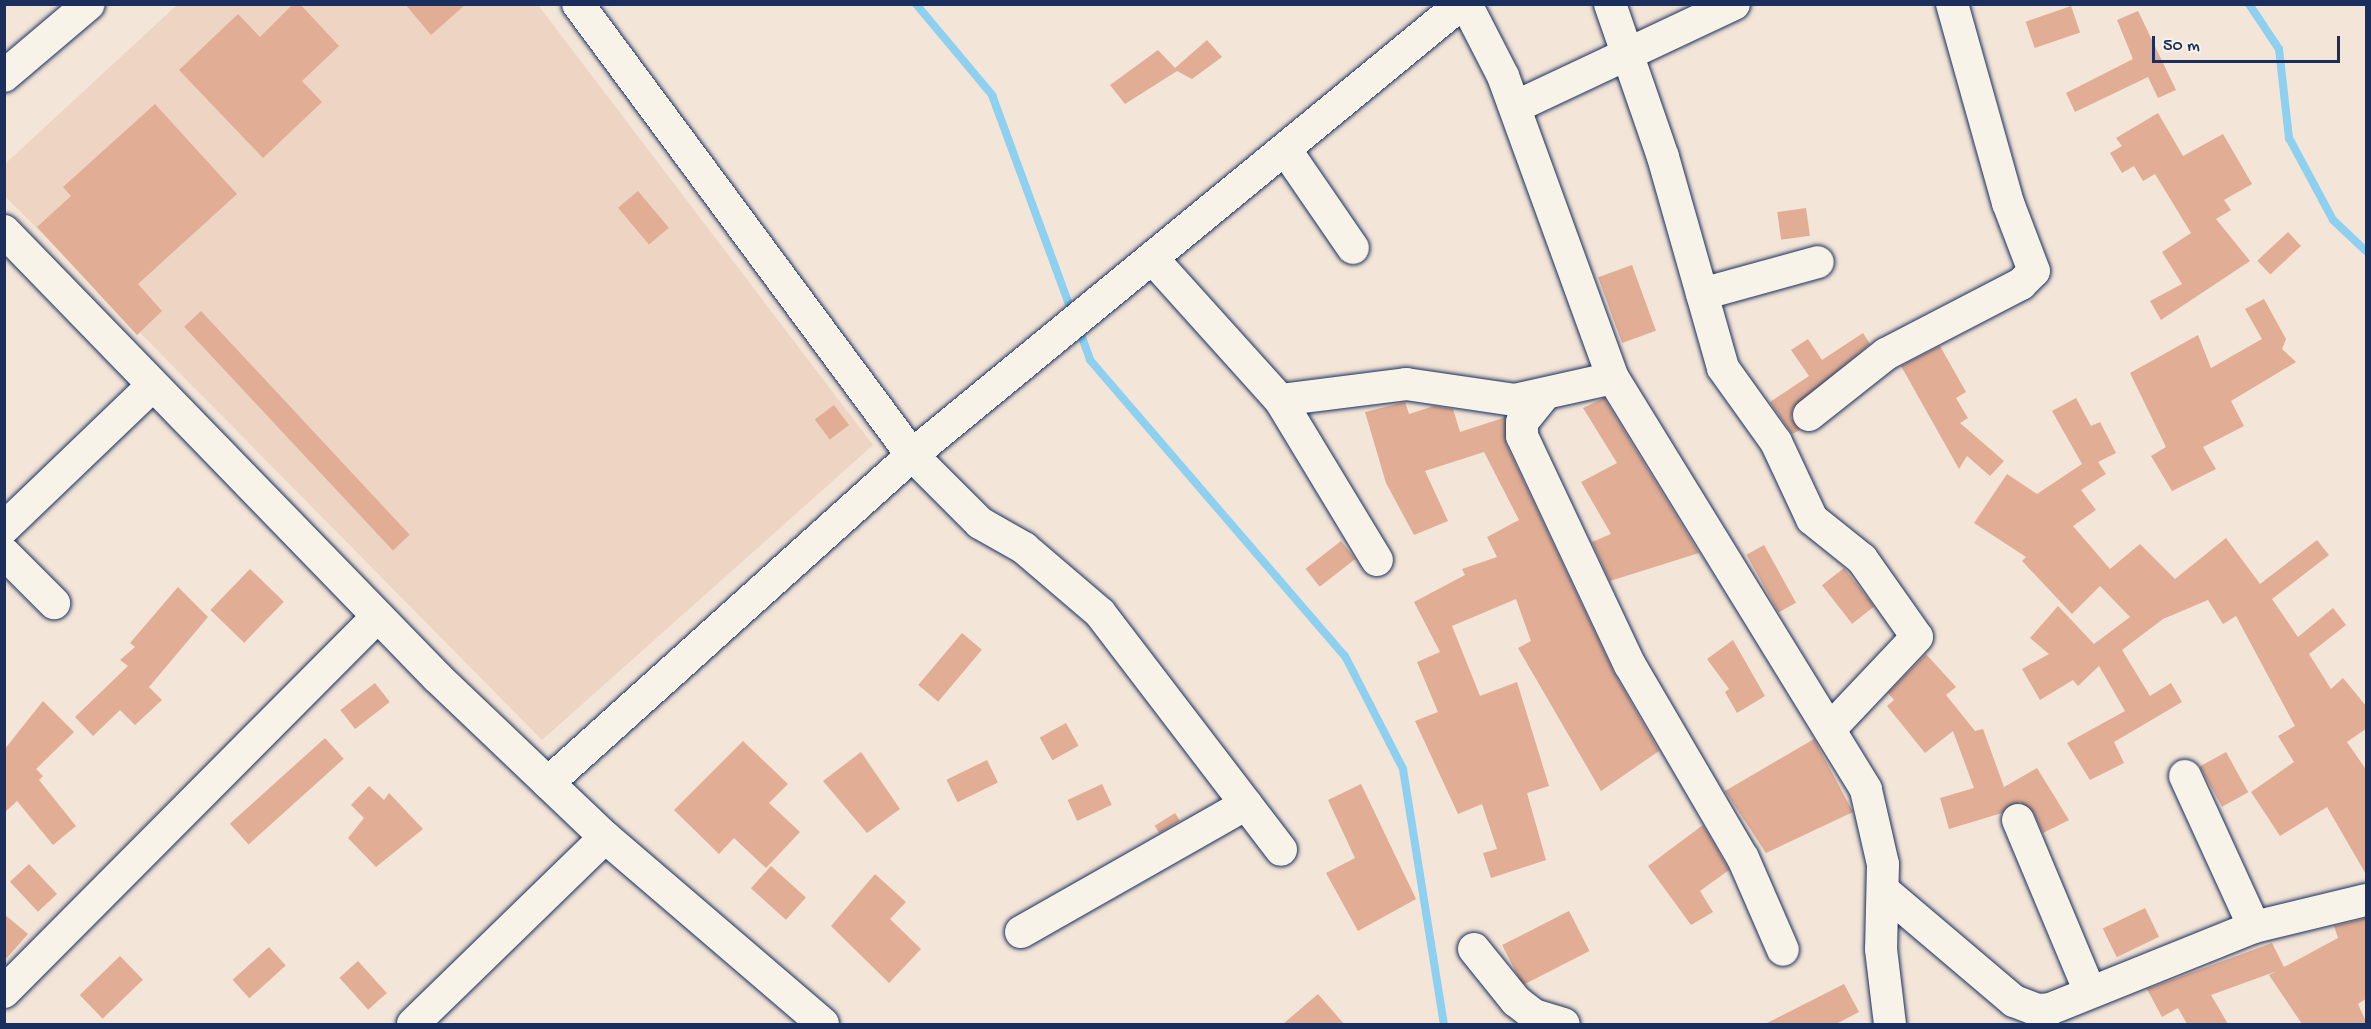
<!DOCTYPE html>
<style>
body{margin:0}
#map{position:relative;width:2371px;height:1029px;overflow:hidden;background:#f3e5d7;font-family:"Gochi Hand",sans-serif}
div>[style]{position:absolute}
.built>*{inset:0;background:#eed4c3}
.stream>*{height:8px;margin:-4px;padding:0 4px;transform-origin:4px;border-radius:4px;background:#8ed0ef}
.building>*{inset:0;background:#e1ad94;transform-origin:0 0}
.roads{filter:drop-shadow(0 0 2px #1b2f5e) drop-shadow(0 0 2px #1b2f5e)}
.minor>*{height:32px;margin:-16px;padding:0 16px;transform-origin:16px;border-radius:16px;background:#f7f3e8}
span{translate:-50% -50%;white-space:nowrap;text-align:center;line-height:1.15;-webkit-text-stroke:6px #f7f3e8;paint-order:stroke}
.frame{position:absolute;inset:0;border:6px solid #1b2f5e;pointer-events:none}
.scale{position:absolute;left:2152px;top:36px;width:188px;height:27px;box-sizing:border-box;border:3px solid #1b2f5e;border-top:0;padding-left:8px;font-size:18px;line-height:21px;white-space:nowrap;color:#1b2f5e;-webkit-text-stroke:4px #f7f3e8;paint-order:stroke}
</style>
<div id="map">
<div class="built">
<div style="clip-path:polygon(177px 5px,538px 5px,873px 445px,542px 740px,5px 196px,5px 164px)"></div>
</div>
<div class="stream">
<div style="left:916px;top:4px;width:119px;rotate:50.1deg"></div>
<div style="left:992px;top:95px;width:231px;rotate:69.8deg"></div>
<div style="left:2249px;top:4px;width:54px;rotate:56.3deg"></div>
<div style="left:2279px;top:49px;width:90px;rotate:83.6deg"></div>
<div style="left:2289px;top:138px;width:93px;rotate:61.8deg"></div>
<div style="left:2333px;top:220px;width:45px;rotate:43.2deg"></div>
<div style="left:1079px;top:329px;width:33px;rotate:70deg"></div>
<div style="left:1090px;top:360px;width:391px;rotate:49.3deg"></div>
<div style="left:1345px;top:656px;width:127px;rotate:62.8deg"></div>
<div style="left:1403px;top:769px;width:258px;rotate:80.9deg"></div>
</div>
<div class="building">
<div style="clip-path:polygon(293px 4px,300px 4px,339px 46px,302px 81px,322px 102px,263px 158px,179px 70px,238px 14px,260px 37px)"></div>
<div style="clip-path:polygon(405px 4px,466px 4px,431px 35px)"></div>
<div style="left:2071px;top:6px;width:28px;height:48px;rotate:71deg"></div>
<div style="clip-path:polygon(2138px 11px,2176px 90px,2158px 98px,2148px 77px,2075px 112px,2066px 93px,2133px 59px,2117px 20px)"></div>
<div style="clip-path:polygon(1207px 40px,1222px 57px,1192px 79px,1177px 71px,1125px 104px,1110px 85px,1158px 50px,1175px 68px)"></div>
<div style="clip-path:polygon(155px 104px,237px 194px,138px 284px,162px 311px,137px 335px,37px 227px,71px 196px,63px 187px)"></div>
<div style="clip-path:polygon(2158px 113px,2183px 156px,2223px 134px,2252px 184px,2224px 200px,2231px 210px,2216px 219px,2250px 261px,2161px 320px,2150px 301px,2182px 284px,2162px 252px,2191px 233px,2155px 174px,2143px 181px,2134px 166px,2122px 173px,2110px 153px,2122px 146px,2116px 138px)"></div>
<div style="left:638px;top:191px;width:48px;height:26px;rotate:50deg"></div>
<div style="left:1806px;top:208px;width:28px;height:29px;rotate:82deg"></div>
<div style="left:2288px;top:232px;width:19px;height:42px;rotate:47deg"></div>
<div style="left:1632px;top:265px;width:70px;height:36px;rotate:70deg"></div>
<div style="clip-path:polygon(2264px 299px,2286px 339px,2282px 349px,2296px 362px,2231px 401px,2244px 426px,2203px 447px,2216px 469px,2172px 491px,2151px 456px,2166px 447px,2130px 373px,2198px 335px,2211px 368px,2262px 339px,2245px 309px)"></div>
<div style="left:201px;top:311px;width:306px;height:23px;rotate:47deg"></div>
<div style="clip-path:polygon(1863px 333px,1870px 344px,1793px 408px,1791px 418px,1800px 430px,1792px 434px,1770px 402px,1809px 376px,1791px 350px,1808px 339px,1822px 360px)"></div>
<div style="clip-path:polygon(1940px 346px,1966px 392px,1956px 398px,1968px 418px,1960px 423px,2004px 461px,1990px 476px,1967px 456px,1959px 469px,1901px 366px)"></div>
<div style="clip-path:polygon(1604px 398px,1699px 553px,1610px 581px,1592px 542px,1611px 534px,1581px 482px,1617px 463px,1583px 408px)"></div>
<div style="clip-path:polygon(2076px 398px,2091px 426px,2100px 422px,2116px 453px,2098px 462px,2106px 474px,2081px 490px,2096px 510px,2073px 526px,2110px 569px,2140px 544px,2175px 579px,2226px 538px,2260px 584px,2317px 540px,2329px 555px,2272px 599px,2298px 637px,2333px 608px,2346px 625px,2309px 654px,2331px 689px,2343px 678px,2367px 707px,2367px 728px,2347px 742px,2367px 771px,2367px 876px,2327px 807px,2280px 836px,2251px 792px,2294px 762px,2278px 736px,2295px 726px,2236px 616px,2223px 624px,2208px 600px,2163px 619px,2122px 650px,2150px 696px,2171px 683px,2182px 702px,2114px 742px,2124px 763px,2090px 780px,2067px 743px,2125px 711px,2099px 666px,2078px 686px,2073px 680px,2040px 700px,2022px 669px,2049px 654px,2030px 638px,2058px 606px,2094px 644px,2130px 617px,2100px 586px,2072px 614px,2022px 561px,2026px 557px,1974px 523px,2007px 474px,2037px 494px,2082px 464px,2052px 411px)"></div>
<div style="clip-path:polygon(1405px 402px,1409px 414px,1434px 406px,1453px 409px,1460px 432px,1506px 417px,1506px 444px,1614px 673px,1659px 751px,1601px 791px,1518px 648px,1531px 641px,1516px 599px,1452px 626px,1480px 696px,1517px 682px,1549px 786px,1527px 793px,1546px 860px,1491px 878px,1483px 853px,1497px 849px,1482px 804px,1458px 814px,1415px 721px,1438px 712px,1417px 662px,1440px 652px,1414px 602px,1465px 575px,1462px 569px,1497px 557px,1487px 537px,1519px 520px,1484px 452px,1425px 471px,1448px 521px,1414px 535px,1386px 483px,1365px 412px)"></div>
<div style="left:834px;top:405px;width:25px;height:24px;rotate:53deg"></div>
<div style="left:1341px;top:541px;width:23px;height:45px;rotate:52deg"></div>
<div style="left:1764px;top:545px;width:66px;height:20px;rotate:61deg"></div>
<div style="left:1844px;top:568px;width:49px;height:28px;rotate:52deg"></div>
<div style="left:250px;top:569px;width:47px;height:57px;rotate:44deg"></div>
<div style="clip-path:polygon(178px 587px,208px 617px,149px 687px,162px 700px,135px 725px,120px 710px,93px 736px,75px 717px,128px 666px,120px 660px,135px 647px,130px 643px)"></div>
<div style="left:962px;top:633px;width:26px;height:68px;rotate:40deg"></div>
<div style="clip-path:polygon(1733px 640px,1765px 696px,1737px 713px,1725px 692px,1729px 689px,1707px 659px)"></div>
<div style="clip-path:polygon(1926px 654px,1956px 687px,1946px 695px,1975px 731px,1983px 729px,2004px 787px,2037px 768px,2069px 820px,2043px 833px,2034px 813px,2020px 802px,2002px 813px,1949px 829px,1940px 798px,1974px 788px,1953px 731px,1925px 753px,1887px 706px,1894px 700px,1888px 693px)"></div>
<div style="left:375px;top:683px;width:24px;height:44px;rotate:52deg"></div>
<div style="clip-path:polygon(43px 701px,74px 732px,36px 769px,43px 776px,39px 780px,76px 826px,53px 845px,17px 801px,4px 813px,4px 750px)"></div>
<div style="left:1066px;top:723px;width:26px;height:30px;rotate:61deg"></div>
<div style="left:325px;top:738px;width:28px;height:128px;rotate:48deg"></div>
<div style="clip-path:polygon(1814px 739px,1853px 812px,1766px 853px,1725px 791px)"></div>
<div style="clip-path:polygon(743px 741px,788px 784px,769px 803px,800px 832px,766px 868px,734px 838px,719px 854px,674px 810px)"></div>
<div style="clip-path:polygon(861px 752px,900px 809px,867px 833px,823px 781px)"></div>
<div style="left:2226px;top:752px;width:46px;height:30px;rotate:61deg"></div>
<div style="left:987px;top:760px;width:25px;height:45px;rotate:64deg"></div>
<div style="left:1102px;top:784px;width:23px;height:38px;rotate:65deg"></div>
<div style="clip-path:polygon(1361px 784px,1416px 899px,1358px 931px,1326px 873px,1355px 858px,1328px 800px)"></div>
<div style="clip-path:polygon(369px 786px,384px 800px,389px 793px,423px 829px,376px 867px,348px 838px,364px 818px,351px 805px)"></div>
<div style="left:1175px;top:813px;width:9px;height:24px;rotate:58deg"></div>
<div style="clip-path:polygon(1703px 825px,1729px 870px,1700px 891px,1713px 912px,1691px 925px,1648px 866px)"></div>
<div style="left:29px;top:864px;width:41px;height:26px;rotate:47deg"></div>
<div style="left:771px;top:866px;width:47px;height:30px;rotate:42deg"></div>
<div style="clip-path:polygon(875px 874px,906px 902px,890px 919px,921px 949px,889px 983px,831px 926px)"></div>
<div style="left:2145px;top:908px;width:32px;height:47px;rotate:64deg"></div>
<div style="left:1569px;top:911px;width:45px;height:75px;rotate:63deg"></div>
<div style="clip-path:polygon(4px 914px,28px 934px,4px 961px)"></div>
<div style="clip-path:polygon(2367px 918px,2367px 998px,2358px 1004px,2367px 1024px,2302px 1024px,2269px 975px,2277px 971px,2211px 995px,2228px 1024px,2187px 1024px,2178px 1008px,2162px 1017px,2147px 989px,2272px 943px,2284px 967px,2338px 938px,2334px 926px)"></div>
<div style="left:269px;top:947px;width:25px;height:49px;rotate:48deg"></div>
<div style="left:120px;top:956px;width:33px;height:56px;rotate:46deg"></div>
<div style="left:358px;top:961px;width:43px;height:25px;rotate:48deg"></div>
<div style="clip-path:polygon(1844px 984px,1859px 1012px,1836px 1024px,1765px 1024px)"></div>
<div style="clip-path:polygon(1318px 994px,1344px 1024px,1283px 1024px)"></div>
</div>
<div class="roads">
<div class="minor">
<div style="left:578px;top:4px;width:561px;rotate:53.48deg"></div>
<div style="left:912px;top:455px;width:96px;rotate:45deg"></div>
<div style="left:980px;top:523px;width:51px;rotate:29.6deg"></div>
<div style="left:1024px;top:548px;width:100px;rotate:40.5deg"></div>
<div style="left:1100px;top:613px;width:298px;rotate:52.6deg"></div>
<div style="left:1466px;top:4px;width:81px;rotate:62.8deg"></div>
<div style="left:1503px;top:76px;width:321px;rotate:70deg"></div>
<div style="left:1613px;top:378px;width:483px;rotate:58.4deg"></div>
<div style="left:1866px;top:790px;width:76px;rotate:77.1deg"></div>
<div style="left:1883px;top:864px;width:85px;rotate:91.3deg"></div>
<div style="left:1881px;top:949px;width:76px;rotate:83.2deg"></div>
<div style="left:1610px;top:4px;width:162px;rotate:70.9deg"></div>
<div style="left:1663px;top:157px;width:219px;rotate:74.1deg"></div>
<div style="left:1723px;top:368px;width:91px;rotate:54.4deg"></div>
<div style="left:1776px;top:442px;width:85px;rotate:64.9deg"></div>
<div style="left:1812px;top:519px;width:64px;rotate:38.7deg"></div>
<div style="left:1862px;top:559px;width:95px;rotate:54.8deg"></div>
<div style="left:1917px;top:637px;width:127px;rotate:133.4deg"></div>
<div style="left:4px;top:76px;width:111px;rotate:-40.3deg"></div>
<div style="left:1515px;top:107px;width:242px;rotate:-25.2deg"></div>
<div style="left:1285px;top:149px;width:120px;rotate:55.5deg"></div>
<div style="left:4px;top:231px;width:623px;rotate:45.85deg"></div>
<div style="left:438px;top:678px;width:231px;rotate:43.6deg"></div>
<div style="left:605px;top:837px;width:287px;rotate:40.6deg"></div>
<div style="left:1152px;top:258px;width:191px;rotate:48deg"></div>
<div style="left:1280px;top:400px;width:187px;rotate:58.8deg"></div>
<div style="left:1702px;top:294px;width:120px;rotate:-15.4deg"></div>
<div style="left:1545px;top:394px;width:36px;rotate:129deg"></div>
<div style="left:1522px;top:422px;width:14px;rotate:90deg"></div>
<div style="left:1522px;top:436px;width:253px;rotate:64.8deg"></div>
<div style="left:1630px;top:665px;width:224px;rotate:59.7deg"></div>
<div style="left:1743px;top:858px;width:100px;rotate:66.5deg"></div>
<div style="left:1280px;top:400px;width:127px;rotate:-7.2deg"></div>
<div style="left:1406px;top:384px;width:109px;rotate:8.4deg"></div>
<div style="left:1514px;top:400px;width:101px;rotate:-12.5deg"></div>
<div style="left:1809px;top:415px;width:98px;rotate:-38.4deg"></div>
<div style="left:1886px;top:354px;width:152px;rotate:-27.4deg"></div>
<div style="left:2021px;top:284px;width:18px;rotate:-45deg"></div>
<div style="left:2034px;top:271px;width:73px;rotate:-110.9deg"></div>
<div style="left:2008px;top:203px;width:207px;rotate:-105.7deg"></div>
<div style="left:4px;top:528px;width:205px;rotate:-43.8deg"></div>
<div style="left:4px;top:553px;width:71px;rotate:45deg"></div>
<div style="left:2185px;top:776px;width:166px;rotate:65.4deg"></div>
<div style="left:548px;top:783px;width:490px;rotate:-42deg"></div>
<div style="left:912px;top:455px;width:710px;rotate:-39.4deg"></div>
<div style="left:2018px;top:820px;width:184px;rotate:67.3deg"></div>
<div style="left:1883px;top:890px;width:172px;rotate:40.3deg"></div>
<div style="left:2014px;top:1001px;width:25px;rotate:21deg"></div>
<div style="left:2037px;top:1010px;width:13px;rotate:-4deg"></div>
<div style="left:2050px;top:1009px;width:220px;rotate:-21.9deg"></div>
<div style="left:2254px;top:927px;width:115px;rotate:-13.6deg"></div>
<div style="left:1021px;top:932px;width:259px;rotate:-29.6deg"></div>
<div style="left:1474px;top:949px;width:67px;rotate:51.1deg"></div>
<div style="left:1516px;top:1001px;width:23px;rotate:38deg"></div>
<div style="left:1534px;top:1015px;width:31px;rotate:17deg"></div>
<div style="left:4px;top:992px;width:529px;rotate:-45.15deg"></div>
<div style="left:413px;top:1024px;width:268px;rotate:-44.2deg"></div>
</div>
</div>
<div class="frame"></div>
<div class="scale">50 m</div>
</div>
